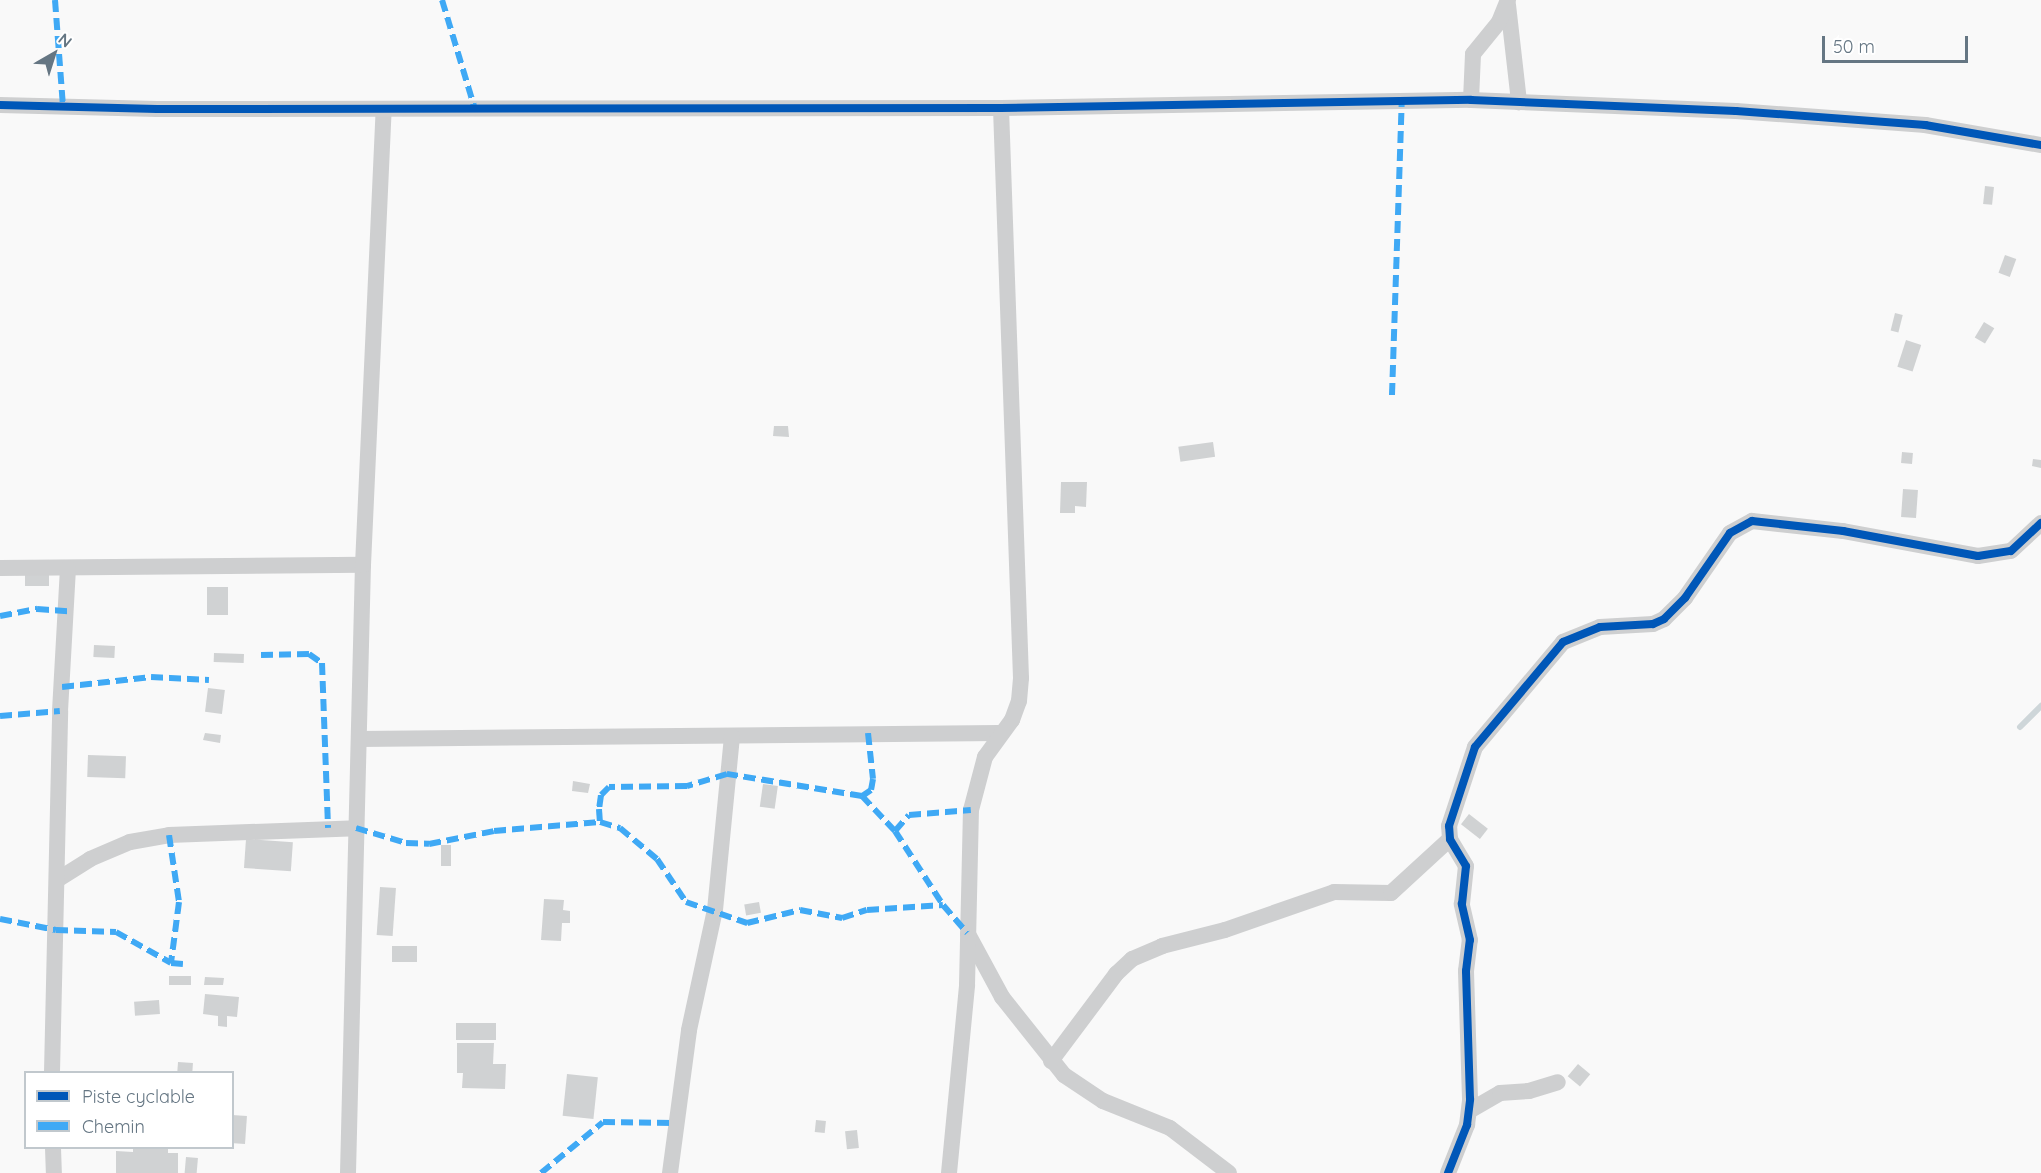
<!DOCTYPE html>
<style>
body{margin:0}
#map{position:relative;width:2041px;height:1173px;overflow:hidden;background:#f9f9f9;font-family:Quicksand,sans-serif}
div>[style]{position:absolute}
.stream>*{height:6px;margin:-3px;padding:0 3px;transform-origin:3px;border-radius:3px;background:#ced6d9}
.building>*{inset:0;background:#d0d2d3;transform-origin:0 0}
.street>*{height:16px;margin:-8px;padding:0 8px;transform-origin:8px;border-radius:8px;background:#cecfd0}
.quiet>*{height:6px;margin-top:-3px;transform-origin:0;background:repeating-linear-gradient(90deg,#3fa9f5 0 12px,transparent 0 18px)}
.cycleway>*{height:8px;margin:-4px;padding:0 4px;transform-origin:4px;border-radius:4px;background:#0057b8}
span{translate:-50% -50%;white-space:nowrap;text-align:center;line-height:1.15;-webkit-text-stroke:6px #fff;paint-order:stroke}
.legend{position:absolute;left:24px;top:1071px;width:210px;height:78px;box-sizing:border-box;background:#fff;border:2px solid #c1c8cd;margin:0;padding:8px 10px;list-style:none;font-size:18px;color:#657683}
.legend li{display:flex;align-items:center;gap:12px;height:30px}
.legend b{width:30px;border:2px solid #c1c8cd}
.north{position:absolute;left:24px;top:24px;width:60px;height:60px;-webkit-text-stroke:4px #fff;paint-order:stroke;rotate:39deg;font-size:16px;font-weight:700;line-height:24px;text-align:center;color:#657683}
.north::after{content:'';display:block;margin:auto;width:21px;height:27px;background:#657683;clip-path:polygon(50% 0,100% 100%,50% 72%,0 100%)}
.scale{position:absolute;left:1822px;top:36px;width:146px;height:27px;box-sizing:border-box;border:3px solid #657683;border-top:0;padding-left:8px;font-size:18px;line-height:21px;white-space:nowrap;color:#657683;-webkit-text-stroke:4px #fff;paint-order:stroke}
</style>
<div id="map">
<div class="stream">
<div style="left:2020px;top:727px;width:30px;rotate:-45deg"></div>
</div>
<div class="building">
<div style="left:1985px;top:186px;width:9px;height:18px;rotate:6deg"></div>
<div style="left:2005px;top:255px;width:12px;height:19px;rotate:20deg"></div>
<div style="left:1895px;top:313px;width:8px;height:18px;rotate:14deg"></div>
<div style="left:1984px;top:322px;width:12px;height:18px;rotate:31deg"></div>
<div style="left:1906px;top:340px;width:16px;height:28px;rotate:18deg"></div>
<div style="clip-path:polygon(774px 426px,788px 426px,789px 437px,773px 436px)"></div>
<div style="left:1213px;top:442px;width:15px;height:35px;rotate:82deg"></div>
<div style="left:1902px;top:452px;width:11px;height:11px;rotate:5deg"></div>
<div style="clip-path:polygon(2033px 459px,2041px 460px,2041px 468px,2032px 466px)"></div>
<div style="clip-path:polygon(1061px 482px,1087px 482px,1086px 507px,1075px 506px,1075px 513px,1060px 513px)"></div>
<div style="left:1903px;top:489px;width:15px;height:28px;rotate:4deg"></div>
<div style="left:49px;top:575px;width:11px;height:24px;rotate:90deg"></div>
<div style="left:207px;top:587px;width:21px;height:28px"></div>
<div style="left:94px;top:645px;width:21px;height:12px;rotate:3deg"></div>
<div style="left:214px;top:653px;width:30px;height:9px;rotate:2deg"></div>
<div style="left:208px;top:688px;width:17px;height:24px;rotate:7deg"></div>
<div style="clip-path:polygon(205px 733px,221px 735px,220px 743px,203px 740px)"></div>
<div style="left:88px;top:755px;width:38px;height:22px;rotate:2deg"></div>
<div style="clip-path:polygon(573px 781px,590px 784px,588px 793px,572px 791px)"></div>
<div style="left:763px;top:784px;width:15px;height:23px;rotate:8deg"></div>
<div style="left:1469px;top:814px;width:24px;height:13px;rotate:38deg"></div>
<div style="left:246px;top:839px;width:47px;height:29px;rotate:4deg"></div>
<div style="left:441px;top:845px;width:10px;height:21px"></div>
<div style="left:380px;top:887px;width:16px;height:48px;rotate:4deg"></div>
<div style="clip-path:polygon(544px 899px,564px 900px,563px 910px,570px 911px,570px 923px,562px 923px,561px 941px,541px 940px)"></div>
<div style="left:759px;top:902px;width:11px;height:15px;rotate:80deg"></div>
<div style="left:417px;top:946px;width:16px;height:25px;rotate:90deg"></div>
<div style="left:191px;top:976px;width:9px;height:22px;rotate:90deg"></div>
<div style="clip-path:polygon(205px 977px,224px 978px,223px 985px,204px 985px)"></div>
<div style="clip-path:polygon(205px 994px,239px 997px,237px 1017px,227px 1016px,227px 1027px,218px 1026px,218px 1016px,203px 1014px)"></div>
<div style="left:159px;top:1000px;width:14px;height:25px;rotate:86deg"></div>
<div style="left:456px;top:1023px;width:40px;height:17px"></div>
<div style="clip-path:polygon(457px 1043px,494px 1043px,493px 1064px,506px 1064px,505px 1089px,462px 1088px,463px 1073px,457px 1073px)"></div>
<div style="left:178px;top:1062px;width:15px;height:10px;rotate:4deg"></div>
<div style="left:1578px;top:1064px;width:16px;height:16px;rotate:40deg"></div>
<div style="left:567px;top:1074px;width:31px;height:42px;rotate:6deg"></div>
<div style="left:232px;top:1115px;width:15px;height:28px;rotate:4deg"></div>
<div style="left:816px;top:1120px;width:10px;height:12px;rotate:6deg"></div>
<div style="left:857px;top:1130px;width:18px;height:12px;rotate:84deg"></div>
<div style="clip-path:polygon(133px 1148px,168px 1148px,168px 1153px,178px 1153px,178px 1173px,116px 1173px,116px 1151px,133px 1152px)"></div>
<div style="left:186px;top:1157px;width:12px;height:16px;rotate:5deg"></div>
</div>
<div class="street">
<div style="left:1508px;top:5px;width:98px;rotate:83.5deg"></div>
<div style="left:1471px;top:100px;width:46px;rotate:-87.5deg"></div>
<div style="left:1473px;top:54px;width:41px;rotate:-50.9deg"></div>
<div style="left:1499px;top:22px;width:24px;rotate:-68deg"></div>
<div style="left:0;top:105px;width:157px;rotate:1.5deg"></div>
<div style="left:157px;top:109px;width:844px;rotate:-0.07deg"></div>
<div style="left:1001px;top:108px;width:470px;rotate:-1deg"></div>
<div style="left:1471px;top:100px;width:265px;rotate:2.4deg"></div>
<div style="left:1736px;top:111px;width:190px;rotate:4.2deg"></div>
<div style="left:1925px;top:125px;width:118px;rotate:9.8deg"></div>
<div style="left:0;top:568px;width:363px;rotate:-0.5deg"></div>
<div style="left:360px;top:739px;width:639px;rotate:-0.54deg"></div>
<div style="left:57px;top:880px;width:39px;rotate:-32deg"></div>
<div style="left:90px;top:859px;width:43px;rotate:-23deg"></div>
<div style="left:130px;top:842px;width:40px;rotate:-10deg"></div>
<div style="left:169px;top:835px;width:187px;rotate:-2.1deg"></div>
<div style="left:968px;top:934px;width:72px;rotate:61.6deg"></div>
<div style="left:1002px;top:997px;width:100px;rotate:51.5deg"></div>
<div style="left:1064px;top:1075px;width:47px;rotate:33.7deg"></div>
<div style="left:1103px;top:1101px;width:72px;rotate:21.9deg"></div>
<div style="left:1170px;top:1128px;width:74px;rotate:37.3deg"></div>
<div style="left:1051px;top:1061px;width:109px;rotate:-53.2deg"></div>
<div style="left:1116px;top:974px;width:22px;rotate:-43deg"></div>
<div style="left:1132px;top:959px;width:33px;rotate:-23deg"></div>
<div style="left:1162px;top:946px;width:65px;rotate:-14.3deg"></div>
<div style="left:1225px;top:930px;width:115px;rotate:-19.2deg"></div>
<div style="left:1334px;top:892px;width:57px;rotate:1deg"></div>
<div style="left:1391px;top:893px;width:80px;rotate:-42.5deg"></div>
<div style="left:52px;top:1072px;width:361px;rotate:-88.7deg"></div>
<div style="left:60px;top:711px;width:143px;rotate:-86.8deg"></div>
<div style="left:1469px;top:1111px;width:36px;rotate:-30deg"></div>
<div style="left:1500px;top:1093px;width:29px;rotate:-4deg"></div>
<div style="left:1529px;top:1091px;width:30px;rotate:-17deg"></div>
<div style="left:53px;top:1148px;width:25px;rotate:88deg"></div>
<div style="left:348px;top:1173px;width:608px;rotate:-88.59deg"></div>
<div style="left:363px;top:565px;width:456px;rotate:-87.4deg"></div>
<div style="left:670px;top:1173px;width:144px;rotate:-82.4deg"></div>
<div style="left:689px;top:1030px;width:123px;rotate:-77.8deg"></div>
<div style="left:715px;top:910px;width:174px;rotate:-84.4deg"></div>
<div style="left:949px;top:1173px;width:189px;rotate:-84.5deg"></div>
<div style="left:967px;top:985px;width:175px;rotate:-88.7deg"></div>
<div style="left:971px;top:810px;width:55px;rotate:-75.2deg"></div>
<div style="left:985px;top:757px;width:46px;rotate:-53.9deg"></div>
<div style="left:1012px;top:720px;width:20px;rotate:-70deg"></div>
<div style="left:1019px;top:701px;width:23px;rotate:-85deg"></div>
<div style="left:1021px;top:678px;width:570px;rotate:-92.01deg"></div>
<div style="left:1448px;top:1173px;width:52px;rotate:-68.4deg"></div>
<div style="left:1467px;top:1125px;width:26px;rotate:-83deg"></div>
<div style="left:1470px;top:1099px;width:128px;rotate:-91.8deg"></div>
<div style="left:1466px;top:971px;width:31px;rotate:-83deg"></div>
<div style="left:1470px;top:940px;width:37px;rotate:-103deg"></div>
<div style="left:1462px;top:904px;width:38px;rotate:-84deg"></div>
<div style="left:1466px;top:866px;width:31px;rotate:-121deg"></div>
<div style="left:1450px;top:839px;width:13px;rotate:-94deg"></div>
<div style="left:1449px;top:826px;width:83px;rotate:-71.8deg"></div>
<div style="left:1475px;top:747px;width:137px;rotate:-50deg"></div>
<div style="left:1563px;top:642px;width:40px;rotate:-22deg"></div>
<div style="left:1600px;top:627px;width:53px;rotate:-3.2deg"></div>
<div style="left:1653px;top:624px;width:12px;rotate:-24deg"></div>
<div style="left:1664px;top:619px;width:30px;rotate:-45deg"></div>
<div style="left:1685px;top:598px;width:79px;rotate:-55.3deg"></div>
<div style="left:1730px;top:533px;width:25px;rotate:-29deg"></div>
<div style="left:1752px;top:521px;width:92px;rotate:6.3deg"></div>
<div style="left:1843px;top:531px;width:137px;rotate:10.5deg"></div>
<div style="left:1978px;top:556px;width:33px;rotate:-9deg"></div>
<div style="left:2011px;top:551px;width:41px;rotate:-43deg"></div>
</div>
<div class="quiet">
<div style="left:55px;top:0;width:106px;rotate:85.7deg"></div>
<div style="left:442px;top:0;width:114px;rotate:73.2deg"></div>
<div style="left:1392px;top:395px;width:296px;rotate:-88.1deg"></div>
<div style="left:0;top:616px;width:38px;rotate:-11deg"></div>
<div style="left:37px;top:609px;width:31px;rotate:4deg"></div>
<div style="left:261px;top:655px;width:48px;rotate:-1.2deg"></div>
<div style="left:309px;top:654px;width:16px;rotate:35deg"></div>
<div style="left:322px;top:663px;width:165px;rotate:87.9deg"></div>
<div style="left:62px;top:687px;width:90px;rotate:-6.4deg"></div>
<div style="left:151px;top:677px;width:58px;rotate:3deg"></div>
<div style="left:0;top:716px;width:60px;rotate:-4.8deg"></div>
<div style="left:868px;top:733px;width:46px;rotate:83.8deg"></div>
<div style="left:873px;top:779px;width:11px;rotate:100deg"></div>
<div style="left:871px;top:790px;width:11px;rotate:146deg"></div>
<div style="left:862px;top:796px;width:48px;rotate:46.7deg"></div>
<div style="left:895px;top:831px;width:88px;rotate:57deg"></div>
<div style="left:943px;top:905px;width:37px;rotate:49deg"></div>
<div style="left:862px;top:796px;width:137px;rotate:-170.7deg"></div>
<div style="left:727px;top:774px;width:42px;rotate:163.3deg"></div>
<div style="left:687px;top:786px;width:78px;rotate:179.3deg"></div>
<div style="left:609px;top:787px;width:11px;rotate:135deg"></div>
<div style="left:601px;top:795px;width:14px;rotate:98deg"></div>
<div style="left:599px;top:809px;width:13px;rotate:86deg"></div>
<div style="left:600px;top:822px;width:21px;rotate:17deg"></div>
<div style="left:620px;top:828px;width:48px;rotate:40deg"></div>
<div style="left:657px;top:859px;width:52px;rotate:56deg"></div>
<div style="left:686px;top:902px;width:65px;rotate:19deg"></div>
<div style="left:747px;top:923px;width:55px;rotate:-13.8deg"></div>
<div style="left:800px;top:910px;width:43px;rotate:10.8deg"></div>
<div style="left:842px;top:918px;width:26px;rotate:-18deg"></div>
<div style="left:867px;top:910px;width:76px;rotate:-3.8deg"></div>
<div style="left:356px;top:828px;width:52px;rotate:16.7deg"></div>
<div style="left:406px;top:843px;width:23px;rotate:2deg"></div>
<div style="left:429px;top:844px;width:66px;rotate:-11.3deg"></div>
<div style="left:494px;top:831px;width:106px;rotate:-4.9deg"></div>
<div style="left:895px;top:831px;width:21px;rotate:-49deg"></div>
<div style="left:909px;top:815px;width:62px;rotate:-4.6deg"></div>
<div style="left:169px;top:835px;width:68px;rotate:81.5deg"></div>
<div style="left:179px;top:902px;width:62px;rotate:97.5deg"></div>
<div style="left:0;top:919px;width:57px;rotate:11.1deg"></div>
<div style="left:56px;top:930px;width:60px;rotate:1.9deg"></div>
<div style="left:116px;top:932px;width:63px;rotate:29.4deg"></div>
<div style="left:171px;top:963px;width:12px;rotate:5deg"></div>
<div style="left:541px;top:1173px;width:80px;rotate:-39.4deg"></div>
<div style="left:603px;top:1122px;width:71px;rotate:0.8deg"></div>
</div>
<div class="cycleway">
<div style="left:0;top:105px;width:157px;rotate:1.5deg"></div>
<div style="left:157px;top:109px;width:844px;rotate:-0.07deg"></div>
<div style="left:1001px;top:108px;width:470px;rotate:-1deg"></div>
<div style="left:1471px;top:100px;width:265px;rotate:2.4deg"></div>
<div style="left:1736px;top:111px;width:190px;rotate:4.2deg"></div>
<div style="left:1925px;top:125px;width:118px;rotate:9.8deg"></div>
<div style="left:1448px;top:1173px;width:52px;rotate:-68.4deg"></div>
<div style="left:1467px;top:1125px;width:26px;rotate:-83deg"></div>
<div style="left:1470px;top:1099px;width:128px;rotate:-91.8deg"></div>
<div style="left:1466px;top:971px;width:31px;rotate:-83deg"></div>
<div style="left:1470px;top:940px;width:37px;rotate:-103deg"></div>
<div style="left:1462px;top:904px;width:38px;rotate:-84deg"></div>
<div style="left:1466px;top:866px;width:31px;rotate:-121deg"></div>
<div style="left:1450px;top:839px;width:13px;rotate:-94deg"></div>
<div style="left:1449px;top:826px;width:83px;rotate:-71.8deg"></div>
<div style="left:1475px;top:747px;width:137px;rotate:-50deg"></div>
<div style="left:1563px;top:642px;width:40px;rotate:-22deg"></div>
<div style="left:1600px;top:627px;width:53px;rotate:-3.2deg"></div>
<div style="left:1653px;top:624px;width:12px;rotate:-24deg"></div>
<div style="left:1664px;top:619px;width:30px;rotate:-45deg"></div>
<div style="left:1685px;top:598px;width:79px;rotate:-55.3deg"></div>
<div style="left:1730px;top:533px;width:25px;rotate:-29deg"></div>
<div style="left:1752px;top:521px;width:92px;rotate:6.3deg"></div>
<div style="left:1843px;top:531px;width:137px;rotate:10.5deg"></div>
<div style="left:1978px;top:556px;width:33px;rotate:-9deg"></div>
<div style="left:2011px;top:551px;width:41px;rotate:-43deg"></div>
</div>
<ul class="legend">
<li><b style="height:8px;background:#0057b8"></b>Piste cyclable</li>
<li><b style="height:8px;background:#3fa9f5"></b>Chemin</li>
</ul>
<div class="north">N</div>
<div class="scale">50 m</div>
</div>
